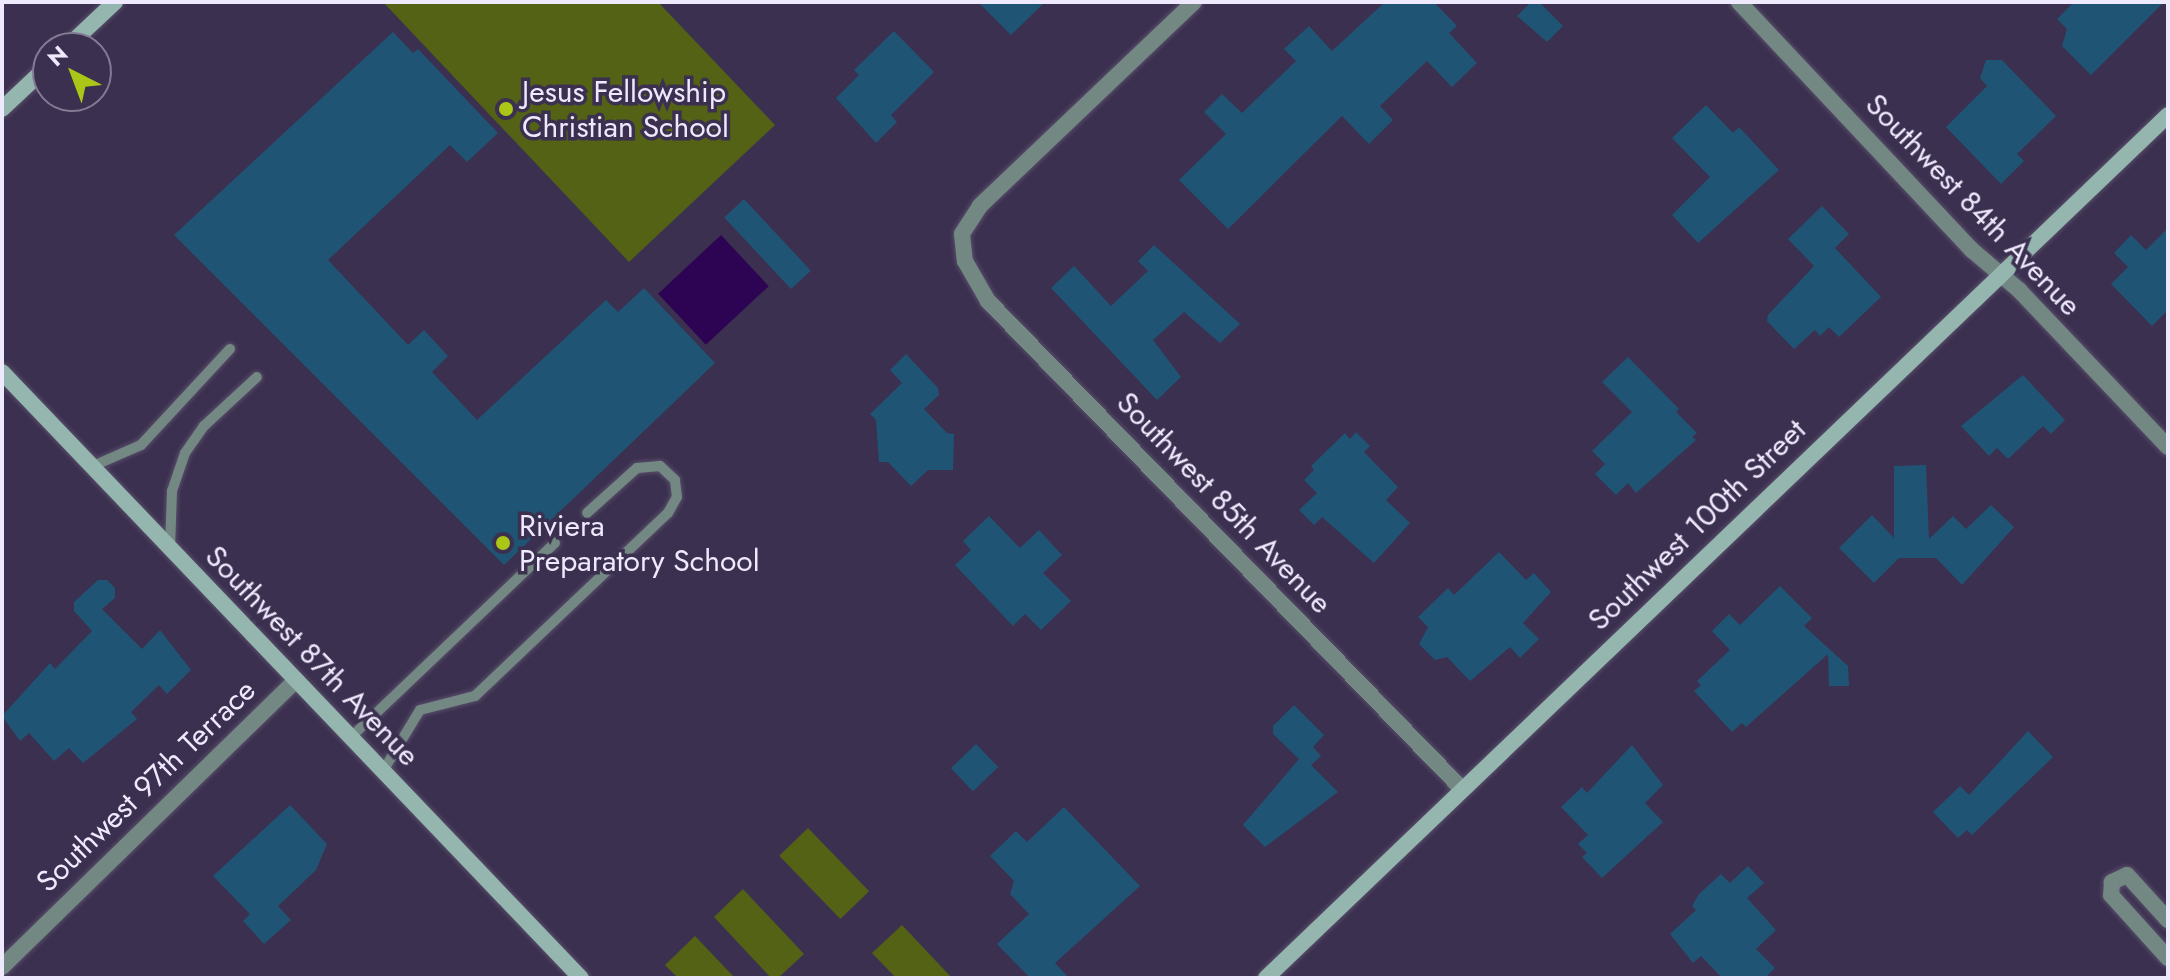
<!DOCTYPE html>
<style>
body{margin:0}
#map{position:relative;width:2170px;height:980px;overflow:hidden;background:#3b304f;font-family:Jost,sans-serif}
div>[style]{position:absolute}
.green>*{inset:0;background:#546216;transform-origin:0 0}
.water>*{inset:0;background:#2d0454;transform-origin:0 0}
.building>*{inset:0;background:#205474;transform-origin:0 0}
.roads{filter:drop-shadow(0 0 2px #584e6b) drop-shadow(0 0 2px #584e6b)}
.lane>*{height:10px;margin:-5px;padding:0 5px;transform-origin:5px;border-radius:5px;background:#738883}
.street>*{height:16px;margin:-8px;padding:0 8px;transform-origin:8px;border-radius:8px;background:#738883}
.secondary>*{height:16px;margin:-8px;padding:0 8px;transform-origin:8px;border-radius:8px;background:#94b6ae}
.dots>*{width:22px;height:22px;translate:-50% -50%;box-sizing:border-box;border:4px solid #3b304f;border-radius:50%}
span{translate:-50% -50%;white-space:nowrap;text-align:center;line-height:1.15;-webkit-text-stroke:7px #3b304f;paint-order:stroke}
.poi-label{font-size:30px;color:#efe9fe}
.left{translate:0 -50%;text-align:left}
.street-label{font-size:30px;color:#efe9fe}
.frame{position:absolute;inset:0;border:4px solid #efe9fe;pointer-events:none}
.north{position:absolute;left:32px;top:32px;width:80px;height:80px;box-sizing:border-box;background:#3b304f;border:2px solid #837a95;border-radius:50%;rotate:318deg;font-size:22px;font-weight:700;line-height:32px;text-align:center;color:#efe9fe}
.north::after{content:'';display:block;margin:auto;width:28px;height:36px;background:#aac718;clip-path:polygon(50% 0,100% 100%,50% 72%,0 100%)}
</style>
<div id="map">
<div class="green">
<div style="clip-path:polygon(383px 2px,658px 2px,775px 125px,629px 262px)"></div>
<div style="left:808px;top:828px;width:88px;height:40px;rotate:46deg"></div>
<div style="clip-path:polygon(743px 889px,804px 954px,778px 978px,771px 978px,714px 917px)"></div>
<div style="clip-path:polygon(902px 925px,952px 978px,896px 978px,872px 953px)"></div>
<div style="clip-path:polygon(695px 936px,735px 978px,678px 978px,665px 965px)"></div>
</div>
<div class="water">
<div style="left:721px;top:235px;width:70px;height:86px;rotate:47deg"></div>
</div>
<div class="building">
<div style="clip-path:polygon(978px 2px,1045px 2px,1011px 35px)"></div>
<div style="clip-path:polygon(1385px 2px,1434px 2px,1457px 26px,1449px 33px,1477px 63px,1452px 87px,1427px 61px,1380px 106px,1393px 120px,1369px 144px,1342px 116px,1228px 229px,1179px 180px,1226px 134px,1204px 112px,1222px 94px,1242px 113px,1296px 61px,1284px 49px,1309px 26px,1332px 51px)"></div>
<div style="clip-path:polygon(1531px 2px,1539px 2px,1563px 26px,1547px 42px,1517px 16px)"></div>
<div style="clip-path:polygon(2074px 2px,2164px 2px,2091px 75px,2062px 46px,2067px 29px,2057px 19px)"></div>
<div style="clip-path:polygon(894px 31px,934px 72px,891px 115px,897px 122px,876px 143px,836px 98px,859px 75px,854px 70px)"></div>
<div style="clip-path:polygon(393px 32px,413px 53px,418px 49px,498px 133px,467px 162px,450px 145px,328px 260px,408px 345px,424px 330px,448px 356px,432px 372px,477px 420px,606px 300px,618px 312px,644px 288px,715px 363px,504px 565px,174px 235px)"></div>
<div style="clip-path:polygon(1986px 60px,2002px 60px,2056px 116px,2017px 154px,2024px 161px,2001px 184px,1946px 127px,1987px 86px,1980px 78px)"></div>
<div style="clip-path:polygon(1706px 105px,1733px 133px,1739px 127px,1779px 170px,1698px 243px,1672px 215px,1710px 177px,1672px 138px)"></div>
<div style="left:744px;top:199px;width:98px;height:27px;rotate:47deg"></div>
<div style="clip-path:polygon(1822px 206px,1849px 234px,1835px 248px,1881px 297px,1839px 337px,1829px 327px,1820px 336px,1815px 330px,1794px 349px,1767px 321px,1768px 315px,1814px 266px,1788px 239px)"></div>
<div style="clip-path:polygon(2168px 228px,2168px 310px,2152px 326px,2111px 284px,2128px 267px,2114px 253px,2131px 235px,2146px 250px)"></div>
<div style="clip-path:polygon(1154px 245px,1240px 324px,1220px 343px,1184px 312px,1153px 340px,1181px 377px,1157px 400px,1051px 288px,1074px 266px,1111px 306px,1148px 271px,1138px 261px)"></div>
<div style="clip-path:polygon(906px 354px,938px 388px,939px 395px,924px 409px,947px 433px,954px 434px,953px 470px,928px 470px,911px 486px,888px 462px,879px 462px,876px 420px,870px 414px,902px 383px,890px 370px)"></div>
<div style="clip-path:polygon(1628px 357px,1679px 409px,1676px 412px,1697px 433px,1692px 437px,1696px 440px,1636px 493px,1628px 483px,1616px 495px,1595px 474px,1605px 464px,1592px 451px,1632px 412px,1602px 382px)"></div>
<div style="clip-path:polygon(2023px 375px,2065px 420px,2051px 434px,2043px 426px,2008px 459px,1997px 448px,1989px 456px,1961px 426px)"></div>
<div style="clip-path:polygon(1356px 432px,1370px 446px,1364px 452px,1398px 487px,1386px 500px,1410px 523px,1374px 563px,1322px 517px,1314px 525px,1299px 510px,1317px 493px,1304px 480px,1314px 470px,1311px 466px,1345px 433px,1350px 439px)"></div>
<div style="clip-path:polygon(1926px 465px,1929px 539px,1953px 516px,1966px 529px,1991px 505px,2014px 527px,1962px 585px,1936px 558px,1899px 558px,1874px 583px,1839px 548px,1872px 515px,1894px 538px,1894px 466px)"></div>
<div style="clip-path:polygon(989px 516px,1020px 548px,1039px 530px,1062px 555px,1043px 573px,1071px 601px,1041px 630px,1025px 614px,1013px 626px,955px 565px,971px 550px,963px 541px)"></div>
<div style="clip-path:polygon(1499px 552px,1526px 580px,1534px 573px,1551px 592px,1523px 623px,1539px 639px,1520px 658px,1510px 647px,1470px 681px,1447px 657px,1435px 660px,1419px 644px,1428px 627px,1418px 617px,1448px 588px,1454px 595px)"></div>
<div style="clip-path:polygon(98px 580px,107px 580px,115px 588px,115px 598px,102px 609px,142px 649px,160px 630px,191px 670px,167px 694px,159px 685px,131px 712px,137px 719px,83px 763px,69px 748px,54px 761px,29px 733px,20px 741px,2px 716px,50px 663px,55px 669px,92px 631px,74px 611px,74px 602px)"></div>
<div style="clip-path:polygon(1780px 586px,1812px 618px,1804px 626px,1848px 666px,1849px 686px,1829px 686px,1828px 654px,1746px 727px,1742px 723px,1732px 732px,1694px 691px,1701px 685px,1697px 681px,1730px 650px,1712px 631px,1729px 614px,1740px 625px)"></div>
<div style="clip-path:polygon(1294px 705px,1324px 735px,1313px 747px,1321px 756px,1311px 765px,1338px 792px,1265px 847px,1243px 825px,1299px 759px,1273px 734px,1273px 726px)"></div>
<div style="clip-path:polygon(2028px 731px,2053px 757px,1972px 835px,1967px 830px,1958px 838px,1933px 812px,1960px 786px,1969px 795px)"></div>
<div style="left:976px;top:744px;width:32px;height:35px;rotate:46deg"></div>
<div style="clip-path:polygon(1632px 745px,1663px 785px,1645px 803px,1663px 822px,1602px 878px,1582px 857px,1587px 853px,1578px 844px,1588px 835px,1561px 807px,1582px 787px,1587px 793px)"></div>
<div style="clip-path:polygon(290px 805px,327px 844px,316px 870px,278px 906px,291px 920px,264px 944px,243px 921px,250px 914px,213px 876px)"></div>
<div style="clip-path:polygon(1064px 807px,1140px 886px,1055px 963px,1069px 978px,1030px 978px,997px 944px,1029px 914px,1010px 894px,1014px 881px,990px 856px,1016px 831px,1027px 842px)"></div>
<div style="clip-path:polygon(1748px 866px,1764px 883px,1747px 898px,1776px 930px,1756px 949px,1775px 968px,1765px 978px,1722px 978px,1701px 956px,1693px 963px,1670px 934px,1696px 910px,1692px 906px,1699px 894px,1721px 874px,1730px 883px)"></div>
</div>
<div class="roads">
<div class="lane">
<div style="left:93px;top:466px;width:52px;rotate:-23.6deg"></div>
<div style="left:141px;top:445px;width:131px;rotate:-47.2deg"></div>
<div style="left:170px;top:548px;width:57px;rotate:-88deg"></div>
<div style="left:172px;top:491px;width:40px;rotate:-71.1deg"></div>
<div style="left:185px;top:453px;width:33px;rotate:-55deg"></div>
<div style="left:204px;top:426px;width:72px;rotate:-42.8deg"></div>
<div style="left:350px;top:738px;width:283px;rotate:-43.6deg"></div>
<div style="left:383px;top:771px;width:71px;rotate:-58.8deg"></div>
<div style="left:420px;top:710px;width:57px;rotate:-14.3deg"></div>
<div style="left:475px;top:696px;width:266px;rotate:-43.5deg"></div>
<div style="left:668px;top:513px;width:18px;rotate:-61deg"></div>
<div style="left:677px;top:497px;width:17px;rotate:-97deg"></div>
<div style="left:675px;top:480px;width:21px;rotate:-137deg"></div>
<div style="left:660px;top:466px;width:23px;rotate:175deg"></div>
<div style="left:637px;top:468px;width:67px;rotate:138deg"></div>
</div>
<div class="street">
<div style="left:1194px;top:2px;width:296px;rotate:136.4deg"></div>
<div style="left:980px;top:206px;width:33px;rotate:123deg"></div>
<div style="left:962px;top:234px;width:27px;rotate:84deg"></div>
<div style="left:965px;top:261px;width:46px;rotate:60.1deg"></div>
<div style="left:988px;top:301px;width:680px;rotate:45.83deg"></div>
<div style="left:1739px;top:2px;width:340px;rotate:46.8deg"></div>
<div style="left:1972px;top:250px;width:62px;rotate:40.4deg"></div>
<div style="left:2019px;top:290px;width:216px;rotate:46.5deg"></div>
<div style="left:2168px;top:920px;width:61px;rotate:-132.3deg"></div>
<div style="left:2127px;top:875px;width:17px;rotate:155deg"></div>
<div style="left:2112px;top:882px;width:13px;rotate:94deg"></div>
<div style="left:2111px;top:895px;width:85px;rotate:47.9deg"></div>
<div style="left:2px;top:967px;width:411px;rotate:-44.3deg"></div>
</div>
<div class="secondary">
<div style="left:66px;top:48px;width:67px;rotate:-43.2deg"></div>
<div style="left:2px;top:109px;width:63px;rotate:-43.1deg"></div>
<div style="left:2px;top:372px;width:838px;rotate:46.31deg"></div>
<div style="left:1266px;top:978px;width:1248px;rotate:-43.73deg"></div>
</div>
</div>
<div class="dots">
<div style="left:506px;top:109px;background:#aac718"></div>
<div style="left:503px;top:543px;background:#aac718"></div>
</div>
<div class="poi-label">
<span class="left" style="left:522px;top:109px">Jesus Fellowship<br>Christian School</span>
<span class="left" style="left:519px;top:543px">Riviera<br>Preparatory School</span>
</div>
<div class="street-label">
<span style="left:1973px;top:205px;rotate:46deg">Southwest 84th Avenue</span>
<span style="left:1224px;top:503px;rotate:46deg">Southwest 85th Avenue</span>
<span style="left:1697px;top:525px;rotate:-44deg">Southwest 100th Street</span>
<span style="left:312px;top:656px;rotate:46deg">Southwest 87th Avenue</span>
<span style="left:146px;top:786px;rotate:-44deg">Southwest 97th Terrace</span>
</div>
<div class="frame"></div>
<div class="north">N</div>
</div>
